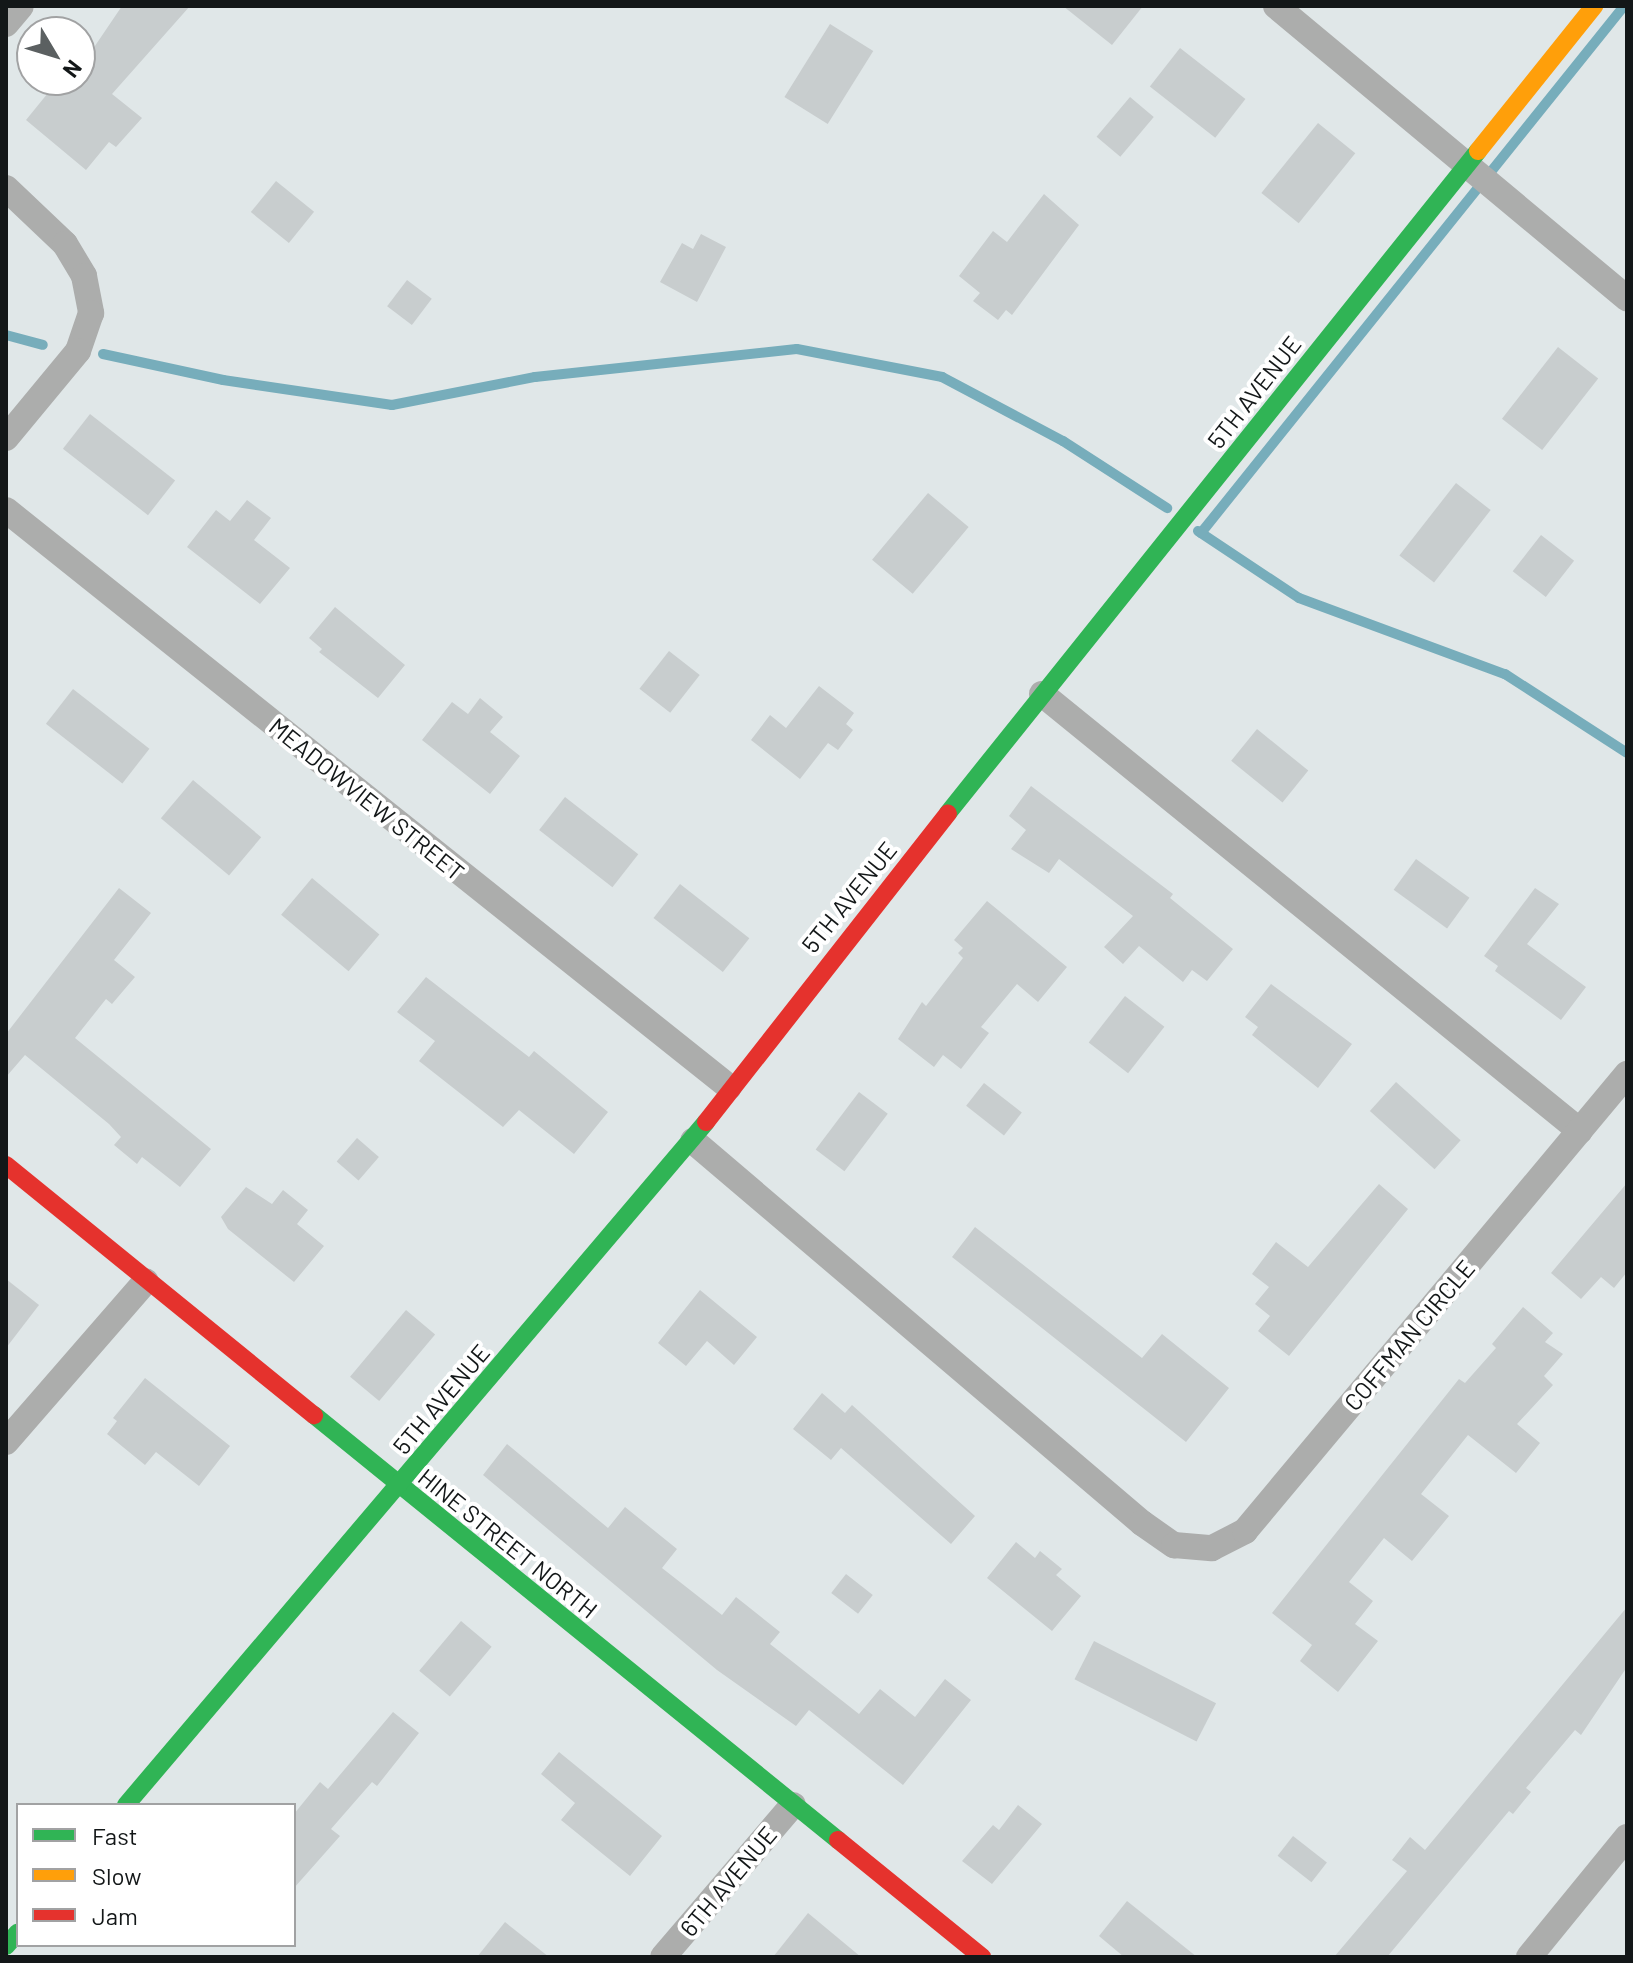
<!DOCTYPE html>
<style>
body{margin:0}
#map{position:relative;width:1633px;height:1963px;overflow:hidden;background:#e0e7e8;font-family:Barlow,sans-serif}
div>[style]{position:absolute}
.stream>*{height:10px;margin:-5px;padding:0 5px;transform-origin:5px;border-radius:5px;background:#77adbb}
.building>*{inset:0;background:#c8cdce;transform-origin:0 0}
.street>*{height:26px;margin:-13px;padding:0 13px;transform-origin:13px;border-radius:13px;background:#acadac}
.fast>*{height:18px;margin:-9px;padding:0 9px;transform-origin:9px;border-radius:9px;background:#30b455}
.slow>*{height:18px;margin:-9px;padding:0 9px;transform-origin:9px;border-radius:9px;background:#ff9f0a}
.jam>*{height:18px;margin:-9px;padding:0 9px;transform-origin:9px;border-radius:9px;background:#e5322d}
span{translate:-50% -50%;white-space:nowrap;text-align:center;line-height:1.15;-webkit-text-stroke:8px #fff;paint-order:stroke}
.street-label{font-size:24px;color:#131718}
.frame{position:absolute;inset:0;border:8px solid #131718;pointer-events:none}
.legend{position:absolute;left:16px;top:1803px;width:280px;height:144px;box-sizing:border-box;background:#fff;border:2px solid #a1a2a3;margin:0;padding:10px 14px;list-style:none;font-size:24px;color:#131718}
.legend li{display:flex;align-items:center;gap:16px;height:40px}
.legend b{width:40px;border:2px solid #a1a2a3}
.north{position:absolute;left:16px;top:16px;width:80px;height:80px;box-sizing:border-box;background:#fff;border:2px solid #a1a2a3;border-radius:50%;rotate:128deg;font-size:22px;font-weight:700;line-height:32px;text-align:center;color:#131718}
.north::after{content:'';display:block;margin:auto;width:28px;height:36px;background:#5b6061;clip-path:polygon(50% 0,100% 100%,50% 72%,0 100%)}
</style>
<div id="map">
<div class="stream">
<div style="left:6px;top:335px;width:38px;rotate:15deg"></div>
<div style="left:103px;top:354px;width:123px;rotate:12.2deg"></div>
<div style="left:223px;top:380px;width:171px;rotate:8.4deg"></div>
<div style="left:392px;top:405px;width:146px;rotate:-11.1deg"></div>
<div style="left:535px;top:377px;width:263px;rotate:-6.1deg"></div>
<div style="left:797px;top:349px;width:148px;rotate:10.9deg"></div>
<div style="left:942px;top:377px;width:137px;rotate:27.9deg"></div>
<div style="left:1063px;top:441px;width:124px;rotate:32.8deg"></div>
<div style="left:1198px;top:531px;width:121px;rotate:33.6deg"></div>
<div style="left:1299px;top:598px;width:220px;rotate:20.3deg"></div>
<div style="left:1505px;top:674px;width:145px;rotate:32.9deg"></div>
<div style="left:1201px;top:533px;width:676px;rotate:-51.25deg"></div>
</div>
<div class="building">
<div style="clip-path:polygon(122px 6px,190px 6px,112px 94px,142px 118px,116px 147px,109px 142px,86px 170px,26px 120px,52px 88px,60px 94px,71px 80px,80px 80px,80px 68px)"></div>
<div style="clip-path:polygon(1063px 6px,1143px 6px,1112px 45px)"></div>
<div style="left:830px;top:24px;width:51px;height:86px;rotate:32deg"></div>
<div style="left:1180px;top:48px;width:83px;height:49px;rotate:38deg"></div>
<div style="left:1130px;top:97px;width:31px;height:52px;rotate:40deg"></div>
<div style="left:1318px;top:123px;width:48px;height:90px;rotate:39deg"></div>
<div style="left:276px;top:181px;width:49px;height:40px;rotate:39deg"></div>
<div style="clip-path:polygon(1044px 194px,1079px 225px,1012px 315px,1006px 310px,998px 320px,973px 301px,980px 293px,959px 276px,993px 231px,1007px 242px)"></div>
<div style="clip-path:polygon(701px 234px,726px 247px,697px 302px,660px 282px,682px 243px,693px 249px)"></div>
<div style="left:407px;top:280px;width:31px;height:33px;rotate:37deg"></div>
<div style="left:1558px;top:347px;width:51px;height:91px;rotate:38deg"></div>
<div style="left:90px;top:414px;width:108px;height:44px;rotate:38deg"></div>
<div style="left:1456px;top:483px;width:44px;height:92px;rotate:38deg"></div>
<div style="left:928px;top:493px;width:53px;height:87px;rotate:40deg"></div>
<div style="clip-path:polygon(247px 500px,271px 518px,254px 540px,290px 568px,260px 604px,187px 547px,216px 510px,230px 521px)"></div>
<div style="left:1541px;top:535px;width:42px;height:46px;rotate:38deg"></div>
<div style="clip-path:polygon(335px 607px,405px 665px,378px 698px,319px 652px,322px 649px,309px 638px)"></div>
<div style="left:669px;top:651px;width:39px;height:48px;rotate:38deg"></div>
<div style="clip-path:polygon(819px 686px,854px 713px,846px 724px,853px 730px,838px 750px,828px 743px,800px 779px,751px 740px,770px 715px,786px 728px)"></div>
<div style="left:73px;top:689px;width:97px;height:44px;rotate:38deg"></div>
<div style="clip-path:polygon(480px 698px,503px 717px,490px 732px,520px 756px,490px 794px,422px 740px,452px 702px,468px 714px)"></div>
<div style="left:1257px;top:729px;width:66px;height:41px;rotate:39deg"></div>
<div style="left:193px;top:780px;width:89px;height:50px;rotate:40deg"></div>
<div style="clip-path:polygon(1031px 786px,1173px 894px,1170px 898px,1233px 949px,1207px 981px,1192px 970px,1183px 982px,1139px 946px,1123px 964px,1104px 947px,1133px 916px,1059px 859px,1049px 873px,1011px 849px,1026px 830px,1009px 816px)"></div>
<div style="left:565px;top:797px;width:93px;height:42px;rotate:38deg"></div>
<div style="left:1416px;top:859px;width:66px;height:38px;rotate:36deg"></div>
<div style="left:312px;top:878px;width:88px;height:48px;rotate:40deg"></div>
<div style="left:680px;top:884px;width:88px;height:43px;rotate:38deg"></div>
<div style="clip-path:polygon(119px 888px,151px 913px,114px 960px,135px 977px,112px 1004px,106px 999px,75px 1038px,211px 1149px,180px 1187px,142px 1157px,137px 1164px,114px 1145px,121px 1137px,109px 1124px,25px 1055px,6px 1077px,6px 1034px)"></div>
<div style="clip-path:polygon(1535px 888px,1559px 904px,1527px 944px,1586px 987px,1561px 1020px,1495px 971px,1498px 966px,1484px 956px)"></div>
<div style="clip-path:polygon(987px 901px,1067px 967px,1038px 1002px,1017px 984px,981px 1027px,989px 1033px,961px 1069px,943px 1055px,934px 1067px,898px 1039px,922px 1002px,926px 1006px,963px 958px,958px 953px,963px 948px,954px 940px)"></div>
<div style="clip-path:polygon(426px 977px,529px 1057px,534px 1051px,608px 1112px,574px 1154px,519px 1110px,503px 1127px,419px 1061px,435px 1041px,397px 1012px)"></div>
<div style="clip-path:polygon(1271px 984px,1352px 1044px,1318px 1088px,1252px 1035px,1258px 1027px,1245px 1017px)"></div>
<div style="left:1125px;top:996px;width:50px;height:59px;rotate:38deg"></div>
<div style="left:1396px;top:1082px;width:87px;height:39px;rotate:42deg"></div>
<div style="left:984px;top:1083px;width:48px;height:29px;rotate:38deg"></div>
<div style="left:859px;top:1092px;width:36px;height:72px;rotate:37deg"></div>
<div style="left:357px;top:1138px;width:29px;height:31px;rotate:41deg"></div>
<div style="clip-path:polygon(1627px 1183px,1627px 1272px,1614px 1288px,1601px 1277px,1581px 1299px,1551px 1273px)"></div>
<div style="clip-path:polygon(1379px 1184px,1408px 1209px,1289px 1356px,1258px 1331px,1270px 1316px,1255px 1304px,1269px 1287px,1252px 1274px,1276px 1242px,1308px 1267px)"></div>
<div style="clip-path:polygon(246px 1187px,272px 1204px,283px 1190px,308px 1210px,297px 1224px,324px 1246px,294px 1282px,228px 1229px,221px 1217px)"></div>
<div style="clip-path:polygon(975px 1227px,1142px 1358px,1162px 1334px,1229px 1388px,1186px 1442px,952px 1257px)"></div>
<div style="clip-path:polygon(6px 1279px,39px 1305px,6px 1348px)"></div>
<div style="clip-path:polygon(700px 1290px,757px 1337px,734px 1365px,707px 1341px,686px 1366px,658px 1343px)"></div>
<div style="clip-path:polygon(1523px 1307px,1553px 1333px,1545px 1342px,1563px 1354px,1544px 1376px,1553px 1385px,1517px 1424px,1540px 1443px,1516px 1473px,1468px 1435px,1421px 1494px,1449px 1516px,1412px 1561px,1384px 1538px,1349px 1582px,1373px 1601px,1355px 1624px,1378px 1641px,1338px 1692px,1300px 1661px,1312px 1645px,1272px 1613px,1459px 1379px,1465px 1383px,1496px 1348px,1492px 1344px)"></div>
<div style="left:406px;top:1310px;width:38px;height:87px;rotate:40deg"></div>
<div style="clip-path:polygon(145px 1378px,230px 1446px,199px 1486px,156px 1452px,145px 1465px,107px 1434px,117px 1421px,113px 1418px)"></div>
<div style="clip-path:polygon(822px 1393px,845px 1413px,852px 1405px,975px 1516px,951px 1544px,841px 1448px,831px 1460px,793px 1429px)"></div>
<div style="clip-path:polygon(507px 1444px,608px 1528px,625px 1507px,677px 1549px,662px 1568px,722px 1615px,736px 1597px,780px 1632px,770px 1644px,859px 1714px,880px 1689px,915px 1717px,945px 1679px,971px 1700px,903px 1785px,809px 1710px,796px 1726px,717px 1670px,483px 1475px)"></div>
<div style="clip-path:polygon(1016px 1542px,1035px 1558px,1040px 1551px,1062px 1569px,1056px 1575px,1081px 1596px,1052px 1631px,987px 1578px)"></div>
<div style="left:846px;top:1574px;width:34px;height:24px;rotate:38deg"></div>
<div style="clip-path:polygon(1627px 1607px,1627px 1667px,1581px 1735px,1575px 1730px,1526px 1788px,1531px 1792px,1513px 1814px,1509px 1811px,1387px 1957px,1334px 1957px,1407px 1871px,1392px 1860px,1410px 1837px,1425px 1850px)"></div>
<div style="left:461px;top:1621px;width:40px;height:65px;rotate:40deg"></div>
<div style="left:1094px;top:1641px;width:137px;height:43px;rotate:27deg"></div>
<div style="clip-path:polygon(393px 1712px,419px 1733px,377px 1786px,372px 1782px,331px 1829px,340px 1836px,294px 1888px,294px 1814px,320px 1782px,328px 1789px)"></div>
<div style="clip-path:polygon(559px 1752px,662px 1836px,630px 1876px,561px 1820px,575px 1803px,541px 1774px)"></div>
<div style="clip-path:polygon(1018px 1805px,1042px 1824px,992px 1884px,962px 1861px,993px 1825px,999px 1830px)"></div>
<div style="left:1293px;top:1836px;width:43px;height:25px;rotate:38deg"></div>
<div style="clip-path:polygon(1127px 1901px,1197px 1957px,1124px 1957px,1099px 1936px)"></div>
<div style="clip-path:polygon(808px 1913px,861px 1957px,773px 1957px)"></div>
<div style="clip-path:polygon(505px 1922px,549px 1957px,477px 1957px)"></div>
</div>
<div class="street">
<div style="left:1276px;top:6px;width:457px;rotate:39.8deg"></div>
<div style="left:6px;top:24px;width:23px;rotate:-50deg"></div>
<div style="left:6px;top:188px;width:81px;rotate:43.5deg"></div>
<div style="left:65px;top:244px;width:37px;rotate:59deg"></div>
<div style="left:84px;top:276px;width:38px;rotate:79deg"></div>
<div style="left:91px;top:313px;width:40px;rotate:108.9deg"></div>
<div style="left:78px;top:351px;width:113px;rotate:129.6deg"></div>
<div style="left:6px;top:510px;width:925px;rotate:38.59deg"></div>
<div style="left:1042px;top:694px;width:693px;rotate:39.09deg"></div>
<div style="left:693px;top:1141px;width:590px;rotate:40.39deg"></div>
<div style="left:1142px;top:1523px;width:39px;rotate:35deg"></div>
<div style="left:1174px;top:1545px;width:38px;rotate:5deg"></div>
<div style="left:1212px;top:1548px;width:37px;rotate:-27deg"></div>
<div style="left:1245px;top:1531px;width:596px;rotate:-50.11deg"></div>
<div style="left:6px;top:1442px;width:213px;rotate:-49deg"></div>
<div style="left:663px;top:1957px;width:200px;rotate:-49.5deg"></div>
<div style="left:1529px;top:1957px;width:155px;rotate:-50.8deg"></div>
</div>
<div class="fast">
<div style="left:948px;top:813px;width:848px;rotate:-51.32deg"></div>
<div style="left:314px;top:1415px;width:675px;rotate:39.04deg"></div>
<div style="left:126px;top:1805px;width:896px;rotate:-49.66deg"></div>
<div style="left:6px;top:1946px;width:18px;rotate:-49deg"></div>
</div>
<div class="slow">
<div style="left:1478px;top:151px;width:186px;rotate:-51.3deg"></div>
</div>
<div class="jam">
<div style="left:706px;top:1122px;width:392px;rotate:-51.9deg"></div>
<div style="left:6px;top:1165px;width:397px;rotate:39.1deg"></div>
<div style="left:838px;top:1840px;width:186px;rotate:39.1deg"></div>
</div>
<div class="street-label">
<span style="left:1254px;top:392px;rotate:-52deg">5TH AVENUE</span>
<span style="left:367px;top:799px;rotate:39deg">MEADOWVIEW STREET</span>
<span style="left:849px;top:897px;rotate:-51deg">5TH AVENUE</span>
<span style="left:1409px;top:1335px;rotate:-50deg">COFFMAN CIRCLE</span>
<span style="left:441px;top:1399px;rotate:-50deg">5TH AVENUE</span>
<span style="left:508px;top:1543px;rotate:39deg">HINE STREET NORTH</span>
<span style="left:728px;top:1881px;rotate:-50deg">6TH AVENUE</span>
</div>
<div class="frame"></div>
<ul class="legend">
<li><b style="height:10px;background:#30b455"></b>Fast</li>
<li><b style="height:10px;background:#ff9f0a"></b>Slow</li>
<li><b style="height:10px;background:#e5322d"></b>Jam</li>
</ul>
<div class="north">N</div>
</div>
